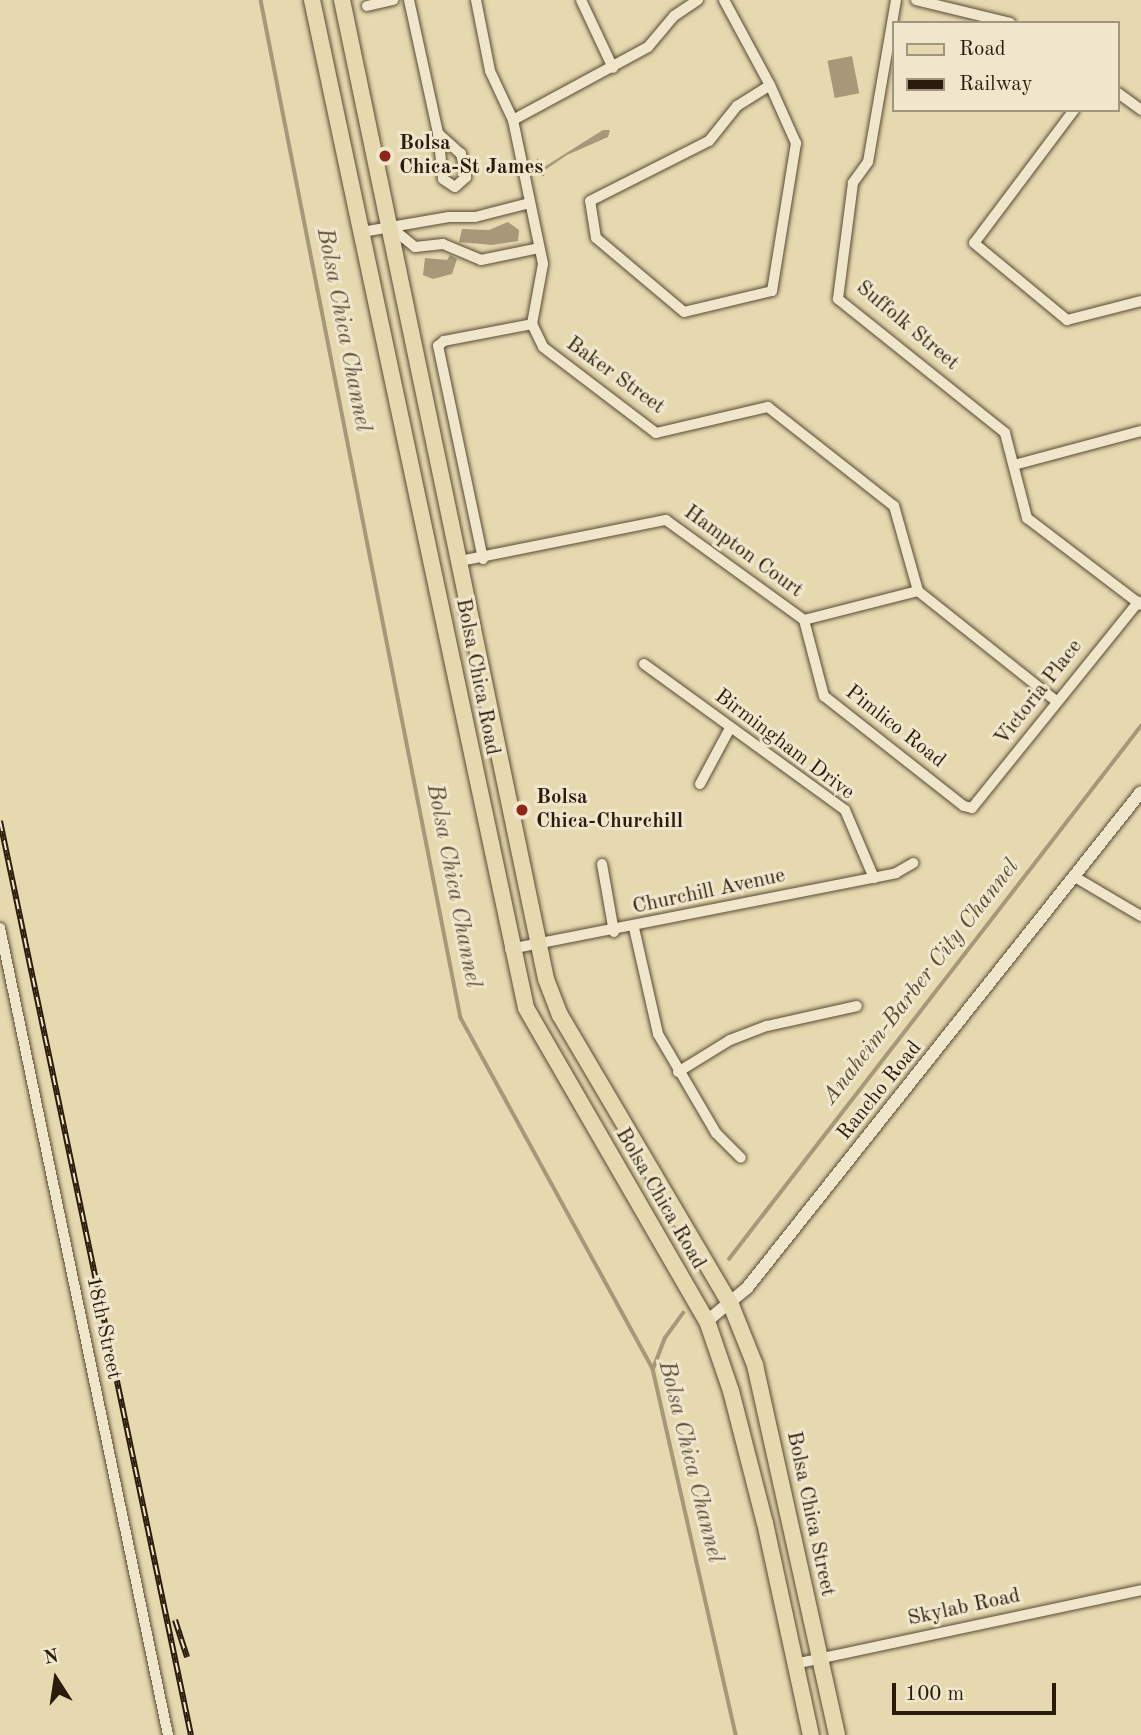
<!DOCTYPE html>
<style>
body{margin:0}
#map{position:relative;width:1141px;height:1735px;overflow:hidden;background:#e6d9b0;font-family:"Old Standard TT",serif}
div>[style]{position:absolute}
.water>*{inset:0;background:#a69878;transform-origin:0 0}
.stream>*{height:3.5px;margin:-1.75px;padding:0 1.75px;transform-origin:1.75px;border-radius:1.75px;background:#a69878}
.roads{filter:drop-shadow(0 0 2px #594a34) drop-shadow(0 0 2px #594a34)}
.minor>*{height:10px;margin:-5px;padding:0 5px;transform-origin:5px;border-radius:5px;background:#efe6cc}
.tertiary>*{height:12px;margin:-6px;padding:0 6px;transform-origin:6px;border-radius:6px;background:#efe6cc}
.primary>*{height:16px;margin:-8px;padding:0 8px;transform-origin:8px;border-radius:8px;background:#e6d9b0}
.rail>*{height:6px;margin-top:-3px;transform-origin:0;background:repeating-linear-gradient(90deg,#efe6cc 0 10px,#2a1b0b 0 20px);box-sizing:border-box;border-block:2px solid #2a1b0b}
.dots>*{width:19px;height:19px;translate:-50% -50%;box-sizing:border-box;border:4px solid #efe6cc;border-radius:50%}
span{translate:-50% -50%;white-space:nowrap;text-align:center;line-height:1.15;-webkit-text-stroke:6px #efe6cc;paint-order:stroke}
.poi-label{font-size:21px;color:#2a1b0b;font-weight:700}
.left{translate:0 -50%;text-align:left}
.street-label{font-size:21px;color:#2a1b0b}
.water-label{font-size:23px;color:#5c4d37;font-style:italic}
.legend{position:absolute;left:892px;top:21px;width:228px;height:91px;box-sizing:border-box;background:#efe6cc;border:2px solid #a0957f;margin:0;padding:9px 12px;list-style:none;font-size:21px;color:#2a1b0b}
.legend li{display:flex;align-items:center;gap:14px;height:35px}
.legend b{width:35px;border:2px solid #a0957f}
.north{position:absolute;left:21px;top:1644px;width:70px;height:70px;-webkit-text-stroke:5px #efe6cc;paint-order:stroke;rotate:348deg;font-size:19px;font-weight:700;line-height:28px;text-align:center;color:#2a1b0b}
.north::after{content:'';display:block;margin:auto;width:24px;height:32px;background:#2a1b0b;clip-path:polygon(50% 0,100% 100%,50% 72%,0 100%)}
.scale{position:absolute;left:892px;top:1683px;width:164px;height:32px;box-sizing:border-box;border:4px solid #2a1b0b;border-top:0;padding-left:9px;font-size:21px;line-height:24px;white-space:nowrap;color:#2a1b0b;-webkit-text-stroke:5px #efe6cc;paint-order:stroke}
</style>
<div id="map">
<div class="water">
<div style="left:852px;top:56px;width:38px;height:25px;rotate:79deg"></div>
<div style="clip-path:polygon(603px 130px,610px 130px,608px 137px,567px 155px,545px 170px,544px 176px,536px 176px,537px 158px,544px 167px)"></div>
<div style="clip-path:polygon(508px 222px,519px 230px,518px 241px,492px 245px,459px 242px,462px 229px,489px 230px)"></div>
<div style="clip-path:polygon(450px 255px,457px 259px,452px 274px,433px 279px,423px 275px,425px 258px,447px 260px)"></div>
</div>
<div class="stream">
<div style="left:261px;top:0;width:1037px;rotate:78.89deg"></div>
<div style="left:461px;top:1018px;width:400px;rotate:61.3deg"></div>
<div style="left:653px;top:1369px;width:375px;rotate:77.2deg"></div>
<div style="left:729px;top:1259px;width:674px;rotate:-52.3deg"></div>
<div style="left:653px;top:1369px;width:33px;rotate:-69deg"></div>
<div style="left:665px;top:1338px;width:31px;rotate:-54deg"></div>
</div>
<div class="roads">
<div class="minor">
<div style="left:409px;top:0;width:136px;rotate:77.7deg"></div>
<div style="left:438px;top:133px;width:46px;rotate:83.8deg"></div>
<div style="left:443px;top:179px;width:14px;rotate:34deg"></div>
<div style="left:455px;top:187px;width:15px;rotate:-42deg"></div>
<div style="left:466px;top:177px;width:24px;rotate:-102deg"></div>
<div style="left:461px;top:154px;width:31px;rotate:-138deg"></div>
<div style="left:476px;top:0;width:72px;rotate:78.8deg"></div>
<div style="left:490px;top:71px;width:54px;rotate:64.9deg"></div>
<div style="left:513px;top:120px;width:147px;rotate:78.2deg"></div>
<div style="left:543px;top:264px;width:61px;rotate:100.4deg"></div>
<div style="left:532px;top:324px;width:25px;rotate:64deg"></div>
<div style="left:543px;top:347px;width:142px;rotate:37.3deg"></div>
<div style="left:656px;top:433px;width:115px;rotate:-13.1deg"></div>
<div style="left:768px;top:407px;width:160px;rotate:38.2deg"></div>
<div style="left:894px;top:506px;width:88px;rotate:74.2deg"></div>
<div style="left:918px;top:591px;width:175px;rotate:38.5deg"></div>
<div style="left:581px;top:0;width:75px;rotate:64.8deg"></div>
<div style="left:724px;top:0;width:97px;rotate:61.6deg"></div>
<div style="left:770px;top:85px;width:64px;rotate:65.9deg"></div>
<div style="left:796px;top:143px;width:150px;rotate:99.2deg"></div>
<div style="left:772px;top:291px;width:90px;rotate:166.6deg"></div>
<div style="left:684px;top:312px;width:115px;rotate:-139.9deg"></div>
<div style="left:596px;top:238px;width:37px;rotate:-99deg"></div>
<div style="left:590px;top:201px;width:133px;rotate:-26.8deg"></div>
<div style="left:709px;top:141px;width:45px;rotate:-51.3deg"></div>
<div style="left:737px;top:106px;width:39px;rotate:-32deg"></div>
<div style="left:896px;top:0;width:164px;rotate:99.8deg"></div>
<div style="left:868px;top:162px;width:26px;rotate:126deg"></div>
<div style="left:853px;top:183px;width:117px;rotate:97.4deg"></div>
<div style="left:838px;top:299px;width:214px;rotate:38.7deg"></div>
<div style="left:1005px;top:433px;width:88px;rotate:75.5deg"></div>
<div style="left:1027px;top:518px;width:143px;rotate:37.3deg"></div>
<div style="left:916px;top:0;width:97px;rotate:13.7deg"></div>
<div style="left:367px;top:6px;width:27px;rotate:-13deg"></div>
<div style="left:1118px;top:93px;width:29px;rotate:36deg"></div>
<div style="left:1074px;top:110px;width:166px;rotate:126.9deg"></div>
<div style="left:974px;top:243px;width:121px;rotate:39.6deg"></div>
<div style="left:1067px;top:320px;width:76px;rotate:-14.4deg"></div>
<div style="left:513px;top:120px;width:153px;rotate:-28.4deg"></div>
<div style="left:648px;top:47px;width:40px;rotate:-50deg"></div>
<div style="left:674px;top:16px;width:29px;rotate:-34deg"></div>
<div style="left:388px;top:225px;width:35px;rotate:39deg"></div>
<div style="left:415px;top:247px;width:28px;rotate:-6deg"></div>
<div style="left:443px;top:244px;width:41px;rotate:22.8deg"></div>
<div style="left:481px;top:260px;width:59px;rotate:-11.7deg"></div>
<div style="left:362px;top:232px;width:88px;rotate:-9.8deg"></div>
<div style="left:449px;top:217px;width:26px"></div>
<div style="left:475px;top:217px;width:57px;rotate:-14.3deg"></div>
<div style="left:1014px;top:465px;width:131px;rotate:-15deg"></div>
<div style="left:483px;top:559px;width:218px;rotate:-101.9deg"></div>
<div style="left:438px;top:346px;width:8px;rotate:-40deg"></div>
<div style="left:444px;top:341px;width:90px;rotate:-10.9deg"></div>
<div style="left:460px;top:561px;width:210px;rotate:-11.3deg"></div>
<div style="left:666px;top:520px;width:170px;rotate:35.9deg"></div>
<div style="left:804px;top:620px;width:118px;rotate:-14.3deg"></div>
<div style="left:804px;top:620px;width:79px;rotate:75.3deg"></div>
<div style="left:824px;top:696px;width:178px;rotate:38.2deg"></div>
<div style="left:964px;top:806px;width:8px;rotate:14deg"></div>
<div style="left:972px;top:808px;width:265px;rotate:-51.1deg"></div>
<div style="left:644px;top:664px;width:248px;rotate:36deg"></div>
<div style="left:845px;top:810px;width:74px;rotate:66.9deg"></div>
<div style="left:700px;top:784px;width:64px;rotate:-61.8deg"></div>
<div style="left:602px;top:864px;width:69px;rotate:80deg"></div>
<div style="left:1075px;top:877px;width:77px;rotate:30.6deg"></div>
<div style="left:0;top:928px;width:824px;rotate:78.24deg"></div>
<div style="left:634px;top:928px;width:109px;rotate:77.2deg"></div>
<div style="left:658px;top:1034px;width:115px;rotate:59.6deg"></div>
<div style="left:716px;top:1133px;width:35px;rotate:45deg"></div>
<div style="left:510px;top:949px;width:393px;rotate:-11.1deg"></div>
<div style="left:896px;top:873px;width:20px;rotate:-30deg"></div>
<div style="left:678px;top:1072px;width:61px;rotate:-31.6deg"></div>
<div style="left:730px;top:1040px;width:40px;rotate:-21deg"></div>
<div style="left:767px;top:1026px;width:92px;rotate:-12.5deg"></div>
<div style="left:794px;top:1664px;width:355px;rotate:-12deg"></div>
</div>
<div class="tertiary">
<div style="left:707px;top:1321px;width:52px;rotate:-39.5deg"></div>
<div style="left:747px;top:1288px;width:633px;rotate:-51.54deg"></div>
</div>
<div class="primary">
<div style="left:312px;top:0;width:1030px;rotate:78.01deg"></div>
<div style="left:526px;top:1008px;width:362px;rotate:60deg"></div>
<div style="left:707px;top:1321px;width:74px;rotate:71.1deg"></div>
<div style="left:731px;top:1391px;width:136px;rotate:75.6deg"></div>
<div style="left:765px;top:1523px;width:217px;rotate:77.8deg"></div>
<div style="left:342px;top:0;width:1000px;rotate:78.23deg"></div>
<div style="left:546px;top:979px;width:39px;rotate:69deg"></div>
<div style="left:560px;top:1015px;width:337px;rotate:59.5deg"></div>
<div style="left:731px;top:1305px;width:65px;rotate:68.2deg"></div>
<div style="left:755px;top:1365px;width:379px;rotate:77.5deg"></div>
</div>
</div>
<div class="rail">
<div style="left:0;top:821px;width:934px;rotate:78.2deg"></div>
<div style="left:175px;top:1620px;width:39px;rotate:72deg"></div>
</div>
<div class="dots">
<div style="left:385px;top:156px;background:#8f2418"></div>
<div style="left:522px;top:810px;background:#8f2418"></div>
</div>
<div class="poi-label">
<span class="left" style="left:399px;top:156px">Bolsa<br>Chica-St James</span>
<span class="left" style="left:536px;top:810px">Bolsa<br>Chica-Churchill</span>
</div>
<div class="street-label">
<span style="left:907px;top:326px;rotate:40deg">Suffolk Street</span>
<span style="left:615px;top:376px;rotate:36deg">Baker Street</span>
<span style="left:743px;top:552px;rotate:36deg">Hampton Court</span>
<span style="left:477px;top:677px;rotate:79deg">Bolsa Chica Road</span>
<span style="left:1039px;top:693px;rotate:-52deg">Victoria Place</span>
<span style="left:895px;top:727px;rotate:38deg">Pimlico Road</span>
<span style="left:784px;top:745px;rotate:37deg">Birmingham Drive</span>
<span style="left:709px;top:892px;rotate:-12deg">Churchill Avenue</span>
<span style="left:880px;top:1091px;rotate:-51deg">Rancho Road</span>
<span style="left:660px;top:1199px;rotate:60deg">Bolsa Chica Road</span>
<span style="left:103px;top:1328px;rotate:78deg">18th Street</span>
<span style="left:810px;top:1514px;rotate:78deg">Bolsa Chica Street</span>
<span style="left:964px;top:1608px;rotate:-12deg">Skylab Road</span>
</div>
<div class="water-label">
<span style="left:343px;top:330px;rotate:79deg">Bolsa Chica Channel</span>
<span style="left:453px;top:886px;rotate:79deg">Bolsa Chica Channel</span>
<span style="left:921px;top:982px;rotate:-52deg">Anaheim-Barber City Channel</span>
<span style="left:690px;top:1462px;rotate:76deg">Bolsa Chica Channel</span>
</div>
<ul class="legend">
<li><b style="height:9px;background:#e6d9b0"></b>Road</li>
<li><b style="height:9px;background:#2a1b0b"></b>Railway</li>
</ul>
<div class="north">N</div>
<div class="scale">100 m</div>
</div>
